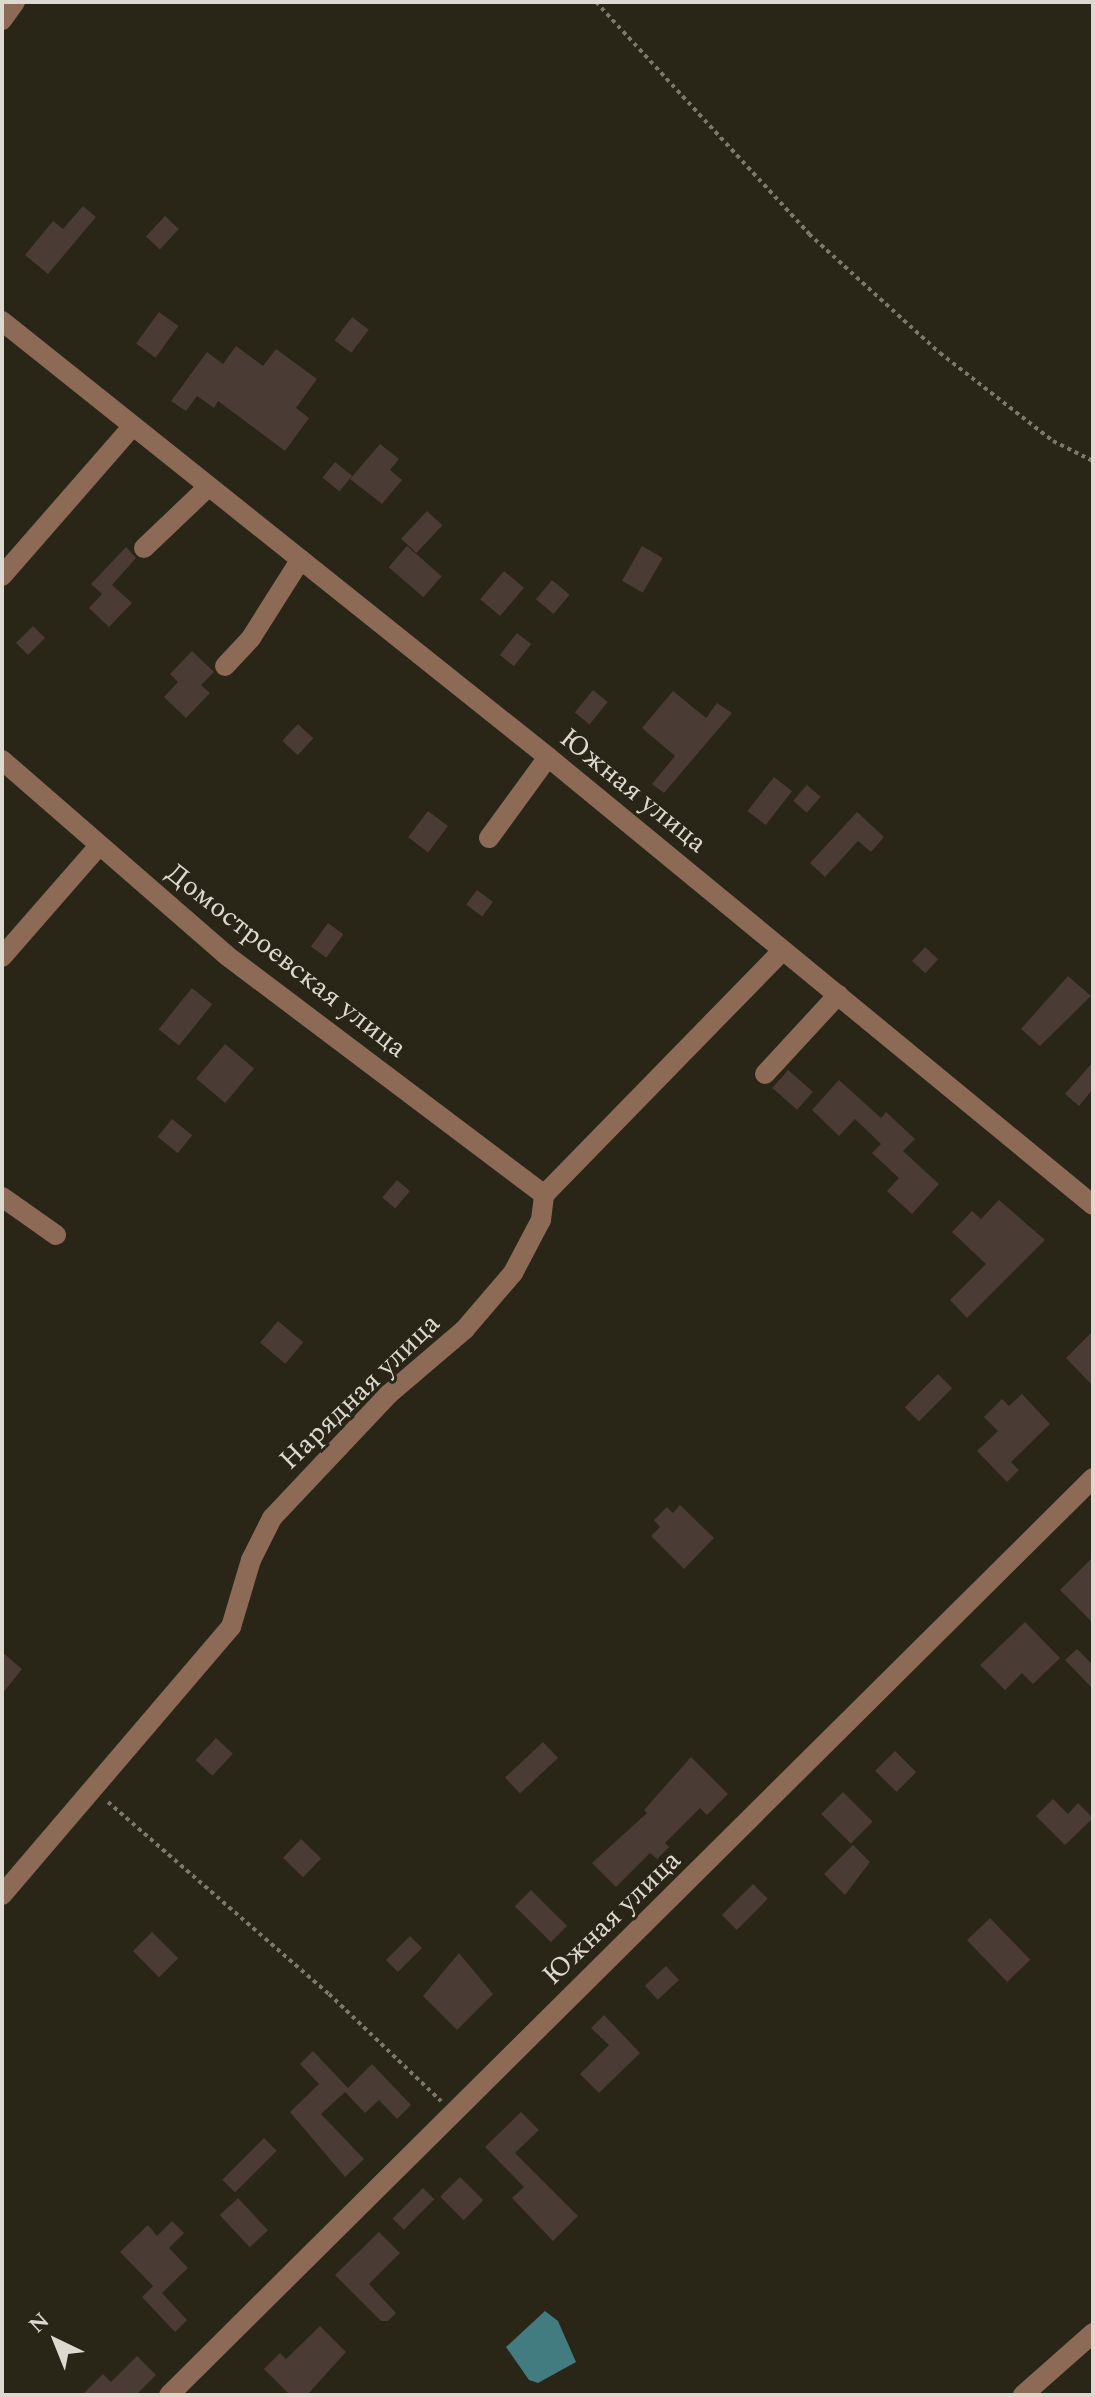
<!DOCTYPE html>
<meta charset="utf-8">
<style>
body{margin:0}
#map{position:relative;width:1095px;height:2397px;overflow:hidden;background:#292517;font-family:Spectral,serif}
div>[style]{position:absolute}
.water>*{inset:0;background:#427b80}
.building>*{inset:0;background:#4b3b35;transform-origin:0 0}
.path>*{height:4px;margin-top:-2px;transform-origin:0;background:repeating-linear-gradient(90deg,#7b786c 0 4px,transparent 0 8px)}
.minor>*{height:20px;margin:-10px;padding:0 10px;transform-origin:10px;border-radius:10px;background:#8c6a55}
span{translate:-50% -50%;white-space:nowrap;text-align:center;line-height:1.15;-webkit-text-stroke:6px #292517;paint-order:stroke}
.street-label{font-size:28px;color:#dcd9d0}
.frame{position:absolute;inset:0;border:4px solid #dcd9d0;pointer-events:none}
.north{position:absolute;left:16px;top:2301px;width:80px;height:80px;-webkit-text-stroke:6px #292517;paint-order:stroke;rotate:317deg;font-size:22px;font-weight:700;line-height:32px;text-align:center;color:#dcd9d0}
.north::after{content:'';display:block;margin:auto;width:28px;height:36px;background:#dcd9d0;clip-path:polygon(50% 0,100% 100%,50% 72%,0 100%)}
</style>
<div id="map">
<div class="water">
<div style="clip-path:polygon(545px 2311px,558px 2321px,576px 2362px,538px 2383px,529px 2380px,506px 2347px)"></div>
</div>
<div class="building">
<div style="clip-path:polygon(83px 206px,96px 217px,48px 274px,25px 255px,53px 221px,63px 229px)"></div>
<div style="left:165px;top:216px;width:19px;height:28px;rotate:43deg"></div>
<div style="left:159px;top:312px;width:24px;height:39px;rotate:36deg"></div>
<div style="left:352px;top:317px;width:21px;height:29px;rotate:37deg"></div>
<div style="clip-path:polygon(236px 346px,263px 366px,276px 349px,317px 379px,296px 408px,309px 418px,285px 451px,218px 401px,214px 408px,197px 396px,186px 411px,171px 401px,207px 352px,223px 364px)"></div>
<div style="clip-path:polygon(380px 444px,399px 459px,390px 470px,402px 480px,382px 504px,350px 479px)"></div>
<div style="left:335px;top:462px;width:22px;height:20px;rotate:39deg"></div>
<div style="left:427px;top:511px;width:21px;height:38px;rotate:43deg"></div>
<div style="left:407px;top:546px;width:46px;height:28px;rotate:41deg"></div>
<div style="left:642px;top:546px;width:24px;height:40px;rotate:30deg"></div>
<div style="clip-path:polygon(126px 547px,136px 558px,112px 585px,132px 603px,109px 627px,89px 608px,102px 594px,91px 584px)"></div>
<div style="left:504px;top:571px;width:26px;height:37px;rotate:40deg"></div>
<div style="left:552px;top:580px;width:23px;height:25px;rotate:40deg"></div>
<div style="left:33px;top:626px;width:17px;height:24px;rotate:45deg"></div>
<div style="left:517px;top:633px;width:18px;height:28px;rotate:38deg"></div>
<div style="clip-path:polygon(192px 651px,214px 672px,201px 685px,210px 693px,186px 718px,164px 697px,178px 682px,170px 674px)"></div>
<div style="left:593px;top:690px;width:19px;height:29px;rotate:39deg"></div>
<div style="clip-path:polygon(673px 691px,706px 718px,717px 703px,732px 713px,664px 793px,652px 784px,675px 756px,642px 728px)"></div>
<div style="left:298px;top:724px;width:21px;height:23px;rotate:43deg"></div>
<div style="left:774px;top:777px;width:23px;height:43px;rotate:38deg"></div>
<div style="left:807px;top:785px;width:18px;height:21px;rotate:41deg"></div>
<div style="left:428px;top:811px;width:25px;height:33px;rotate:37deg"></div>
<div style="clip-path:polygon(857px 812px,884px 837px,871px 852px,858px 841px,825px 877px,810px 863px)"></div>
<div style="left:477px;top:890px;width:20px;height:18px;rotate:37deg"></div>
<div style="left:328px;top:923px;width:19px;height:29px;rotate:36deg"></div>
<div style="left:925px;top:947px;width:18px;height:19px;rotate:43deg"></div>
<div style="clip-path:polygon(1068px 976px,1091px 996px,1040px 1046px,1021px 1029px)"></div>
<div style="left:192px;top:988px;width:26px;height:53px;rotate:39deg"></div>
<div style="left:225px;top:1044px;width:38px;height:45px;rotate:40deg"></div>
<div style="clip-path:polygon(1093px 1062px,1093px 1089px,1079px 1106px,1065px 1094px)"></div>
<div style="left:788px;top:1070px;width:33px;height:24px;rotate:41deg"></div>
<div style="clip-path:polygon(839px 1080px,881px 1118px,886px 1112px,915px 1139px,903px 1151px,939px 1184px,912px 1214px,887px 1191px,899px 1178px,872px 1153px,881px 1144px,855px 1119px,839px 1136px,812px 1110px)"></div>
<div style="left:172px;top:1119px;width:26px;height:23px;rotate:39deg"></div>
<div style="left:397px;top:1180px;width:17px;height:23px;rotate:40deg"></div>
<div style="clip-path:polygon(999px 1200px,1045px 1240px,967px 1318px,950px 1300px,986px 1264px,952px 1232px,972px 1211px,981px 1219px)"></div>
<div style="left:278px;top:1321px;width:33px;height:28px;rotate:40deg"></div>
<div style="clip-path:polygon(1093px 1331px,1093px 1386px,1066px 1358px)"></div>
<div style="left:938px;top:1374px;width:20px;height:47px;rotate:45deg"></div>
<div style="clip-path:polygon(1022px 1394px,1050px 1424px,1011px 1462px,1019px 1470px,1007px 1482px,977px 1451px,998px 1431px,984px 1417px,1002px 1399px,1009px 1406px)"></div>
<div style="clip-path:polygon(680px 1505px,714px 1538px,684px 1569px,651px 1536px,660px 1527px,654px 1520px,667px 1507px,673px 1513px)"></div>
<div style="clip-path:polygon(1093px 1557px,1093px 1623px,1060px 1590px)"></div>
<div style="clip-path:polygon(1025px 1622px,1060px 1658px,1033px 1684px,1022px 1673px,1005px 1690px,980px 1665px)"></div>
<div style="clip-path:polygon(1077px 1649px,1093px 1665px,1093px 1689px,1065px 1660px)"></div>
<div style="clip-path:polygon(2px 1652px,22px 1669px,2px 1694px)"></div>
<div style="left:216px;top:1738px;width:23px;height:30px;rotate:43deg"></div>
<div style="left:543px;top:1742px;width:22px;height:52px;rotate:47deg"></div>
<div style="left:895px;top:1751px;width:30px;height:28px;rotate:45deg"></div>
<div style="clip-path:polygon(691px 1757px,728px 1794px,707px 1815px,700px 1808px,665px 1843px,669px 1847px,657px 1859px,650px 1853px,616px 1887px,592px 1863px,647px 1813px,644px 1810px)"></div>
<div style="left:843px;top:1792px;width:42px;height:31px;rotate:45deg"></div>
<div style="clip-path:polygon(1053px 1799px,1068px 1814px,1078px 1803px,1093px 1818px,1065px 1845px,1036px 1816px)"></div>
<div style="left:301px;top:1839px;width:28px;height:26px;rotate:44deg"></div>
<div style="clip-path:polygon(853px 1845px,870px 1862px,845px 1895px,824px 1874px)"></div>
<div style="left:753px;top:1884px;width:21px;height:44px;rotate:45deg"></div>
<div style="left:531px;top:1890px;width:51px;height:23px;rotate:45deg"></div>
<div style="left:990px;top:1918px;width:58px;height:32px;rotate:46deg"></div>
<div style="left:152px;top:1932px;width:37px;height:27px;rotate:45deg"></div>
<div style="left:410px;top:1936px;width:17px;height:34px;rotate:45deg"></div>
<div style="clip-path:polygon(459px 1953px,493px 1994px,457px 2030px,423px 1996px)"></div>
<div style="left:666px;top:1966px;width:19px;height:29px;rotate:47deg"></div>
<div style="clip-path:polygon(604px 2015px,640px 2053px,599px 2093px,580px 2074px,609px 2045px,591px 2028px)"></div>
<div style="clip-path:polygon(313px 2051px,348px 2088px,372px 2064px,411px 2105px,397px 2119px,379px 2100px,365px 2113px,345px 2092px,321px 2114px,364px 2159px,345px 2177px,290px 2112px,319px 2084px,300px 2064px)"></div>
<div style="clip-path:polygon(521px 2112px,539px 2130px,515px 2153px,578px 2216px,553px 2241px,512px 2198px,524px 2187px,485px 2147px)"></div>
<div style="left:264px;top:2138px;width:18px;height:59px;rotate:45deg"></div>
<div style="left:460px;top:2177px;width:33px;height:28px;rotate:45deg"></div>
<div style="left:423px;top:2188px;width:16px;height:43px;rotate:45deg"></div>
<div style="left:238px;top:2198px;width:44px;height:25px;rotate:47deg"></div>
<div style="clip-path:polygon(172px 2221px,184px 2233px,169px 2248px,188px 2268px,162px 2293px,187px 2320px,175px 2332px,142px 2297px,153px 2286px,120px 2252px,148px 2225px,157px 2236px)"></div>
<div style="clip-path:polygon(379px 2232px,400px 2253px,369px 2284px,396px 2313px,388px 2321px,381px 2321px,335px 2275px)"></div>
<div style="clip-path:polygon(320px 2326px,346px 2352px,307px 2395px,290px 2395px,264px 2369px,280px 2353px,286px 2359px)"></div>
<div style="clip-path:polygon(137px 2356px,156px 2375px,136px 2395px,82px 2395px,103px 2374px,111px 2382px)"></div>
</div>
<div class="path">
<div style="left:596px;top:2px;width:315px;rotate:47.4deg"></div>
<div style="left:809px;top:234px;width:177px;rotate:42.3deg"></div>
<div style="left:940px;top:353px;width:143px;rotate:37.9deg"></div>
<div style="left:1053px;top:441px;width:45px;rotate:26.6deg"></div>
<div style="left:108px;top:1802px;width:293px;rotate:41deg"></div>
<div style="left:329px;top:1994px;width:155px;rotate:43.7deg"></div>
</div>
<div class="minor">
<div style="left:2px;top:20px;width:22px;rotate:-54deg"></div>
<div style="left:2px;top:321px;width:699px;rotate:38.61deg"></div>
<div style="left:548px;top:757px;width:705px;rotate:39.42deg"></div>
<div style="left:144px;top:548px;width:88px;rotate:-43.6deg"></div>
<div style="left:2px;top:576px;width:198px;rotate:-48.9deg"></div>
<div style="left:225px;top:666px;width:38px;rotate:-47deg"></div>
<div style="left:251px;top:638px;width:93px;rotate:-57.7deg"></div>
<div style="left:2px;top:760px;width:297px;rotate:41deg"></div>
<div style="left:226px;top:955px;width:398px;rotate:37deg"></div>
<div style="left:489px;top:838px;width:100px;rotate:-53.9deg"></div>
<div style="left:2px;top:957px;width:146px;rotate:-48.9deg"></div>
<div style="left:765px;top:1074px;width:108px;rotate:-47.3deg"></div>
<div style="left:2px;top:1197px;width:66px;rotate:35.1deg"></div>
<div style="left:2px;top:1895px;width:353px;rotate:-49.5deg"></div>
<div style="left:231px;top:1627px;width:70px;rotate:-73.4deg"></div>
<div style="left:251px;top:1560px;width:47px;rotate:-63.4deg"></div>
<div style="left:272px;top:1518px;width:170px;rotate:-46.7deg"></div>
<div style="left:389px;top:1394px;width:100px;rotate:-40.5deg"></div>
<div style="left:465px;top:1329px;width:74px;rotate:-49.4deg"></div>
<div style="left:513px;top:1273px;width:60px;rotate:-62.2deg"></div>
<div style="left:541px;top:1220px;width:25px;rotate:-83deg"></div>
<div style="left:544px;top:1195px;width:342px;rotate:-45.7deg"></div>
<div style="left:169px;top:2395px;width:1302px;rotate:-44.78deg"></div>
<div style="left:1023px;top:2395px;width:94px;rotate:-41.5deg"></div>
</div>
<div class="street-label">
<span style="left:633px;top:791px;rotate:39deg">Южная улица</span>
<span style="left:286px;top:961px;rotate:38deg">Домостроевская улица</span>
<span style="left:360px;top:1392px;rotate:-44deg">Нарядная улица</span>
<span style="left:612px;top:1918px;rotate:-44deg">Южная улица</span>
</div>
<div class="frame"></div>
<div class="north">N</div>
</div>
